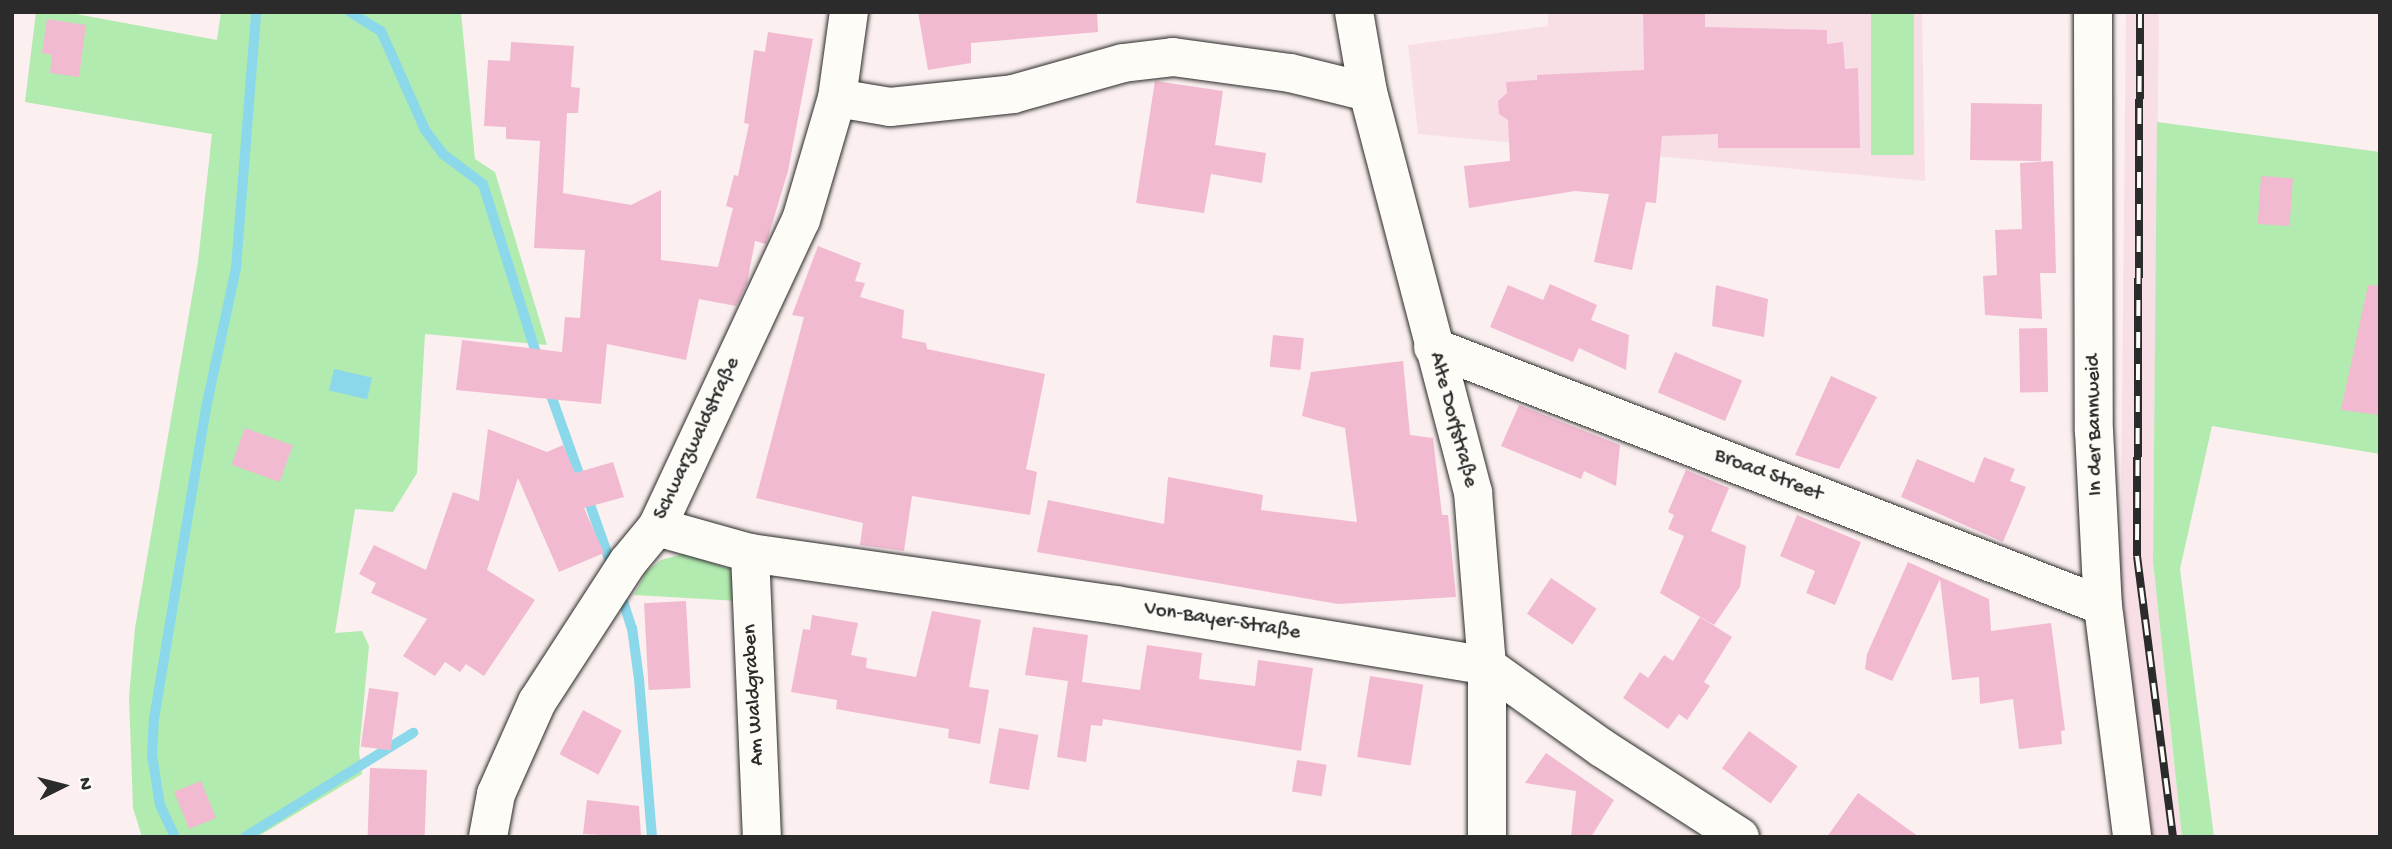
<!DOCTYPE html>
<meta charset="utf-8">
<style>
body{margin:0}
#map{position:relative;width:2392px;height:849px;overflow:hidden;background:#fbefef;font-family:"Gochi Hand",sans-serif}
div>[style]{position:absolute}
.built>*{inset:0;background:#f8dfe6}
.green>*{inset:0;background:#b1ebaf;transform-origin:0 0}
.water>*{inset:0;background:#8bd8eb;transform-origin:0 0}
.stream>*{height:10px;margin:-5px;padding:0 5px;transform-origin:5px;border-radius:5px;background:#8bd8eb}
.building>*{inset:0;background:#f1bad1;transform-origin:0 0}
.roads{filter:drop-shadow(0 0 2px #2b2b2b) drop-shadow(0 0 2px #2b2b2b)}
.minor>*{height:38px;margin:-19px;padding:0 19px;transform-origin:19px;border-radius:19px;background:#fdfcf7}
.rail>*{height:8px;margin-top:-4px;transform-origin:0;background:repeating-linear-gradient(90deg,#fdfcf7 0 16px,#2b2b2b 0 32px);box-sizing:border-box;border-block:2px solid #2b2b2b}
span{translate:-50% -50%;white-space:nowrap;text-align:center;line-height:1.15;-webkit-text-stroke:5px #fdfcf7;paint-order:stroke}
.street-label{font-size:21px;color:#2b2b2b}
.frame{position:absolute;inset:0;border:14px solid #2b2b2b;pointer-events:none}
.north{position:absolute;left:28px;top:751px;width:70px;height:70px;-webkit-text-stroke:5px #fdfcf7;paint-order:stroke;rotate:84deg;font-size:19px;font-weight:700;line-height:28px;text-align:center;color:#2b2b2b}
.north::after{content:'';display:block;margin:auto;width:24px;height:32px;background:#2b2b2b;clip-path:polygon(50% 0,100% 100%,50% 72%,0 100%)}
</style>
<div id="map">
<div class="built">
<div style="clip-path:polygon(1548px 12px,1922px 12px,1925px 181px,1418px 134px,1408px 45px,1548px 26px)"></div>
<div style="clip-path:polygon(2126px 12px,2159px 12px,2153px 561px,2182px 837px,2148px 837px,2120px 606px)"></div>
</div>
<div class="green">
<div style="clip-path:polygon(36px 12px,65px 12px,217px 40px,221px 12px,461px 12px,475px 159px,495px 172px,547px 345px,425px 334px,417px 473px,393px 512px,355px 509px,335px 633px,362px 631px,369px 646px,359px 752px,362px 774px,257px 837px,142px 837px,133px 808px,129px 697px,135px 628px,198px 262px,212px 134px,25px 102px)"></div>
<div style="left:1871px;top:12px;width:43px;height:143px"></div>
<div style="clip-path:polygon(2157px 122px,2380px 152px,2380px 454px,2212px 426px,2180px 569px,2214px 837px,2182px 837px,2153px 561px)"></div>
<div style="clip-path:polygon(683px 554px,730px 569px,739px 601px,634px 595px,646px 572px,661px 560px)"></div>
</div>
<div class="water">
<div style="left:334px;top:369px;width:39px;height:22px;rotate:13deg"></div>
</div>
<div class="stream">
<div style="left:350px;top:12px;width:36px;rotate:32deg"></div>
<div style="left:381px;top:31px;width:108px;rotate:66deg"></div>
<div style="left:425px;top:130px;width:30px;rotate:53deg"></div>
<div style="left:443px;top:154px;width:50px;rotate:36.9deg"></div>
<div style="left:483px;top:184px;width:184px;rotate:72.6deg"></div>
<div style="left:548px;top:387px;width:101px;rotate:70.3deg"></div>
<div style="left:587px;top:496px;width:75px;rotate:70.6deg"></div>
<div style="left:620px;top:592px;width:38px;rotate:72deg"></div>
<div style="left:632px;top:628px;width:51px;rotate:82.2deg"></div>
<div style="left:639px;top:679px;width:159px;rotate:85.3deg"></div>
<div style="left:175px;top:837px;width:35px;rotate:-115deg"></div>
<div style="left:160px;top:805px;width:51px;rotate:-99.1deg"></div>
<div style="left:152px;top:755px;width:36px;rotate:-87deg"></div>
<div style="left:154px;top:719px;width:315px;rotate:-80.5deg"></div>
<div style="left:206px;top:408px;width:143px;rotate:-77.9deg"></div>
<div style="left:236px;top:268px;width:257px;rotate:-85.5deg"></div>
<div style="left:245px;top:837px;width:198px;rotate:-31.8deg"></div>
</div>
<div class="building">
<div style="clip-path:polygon(918px 12px,1097px 12px,1098px 32px,971px 43px,971px 63px,928px 70px)"></div>
<div style="clip-path:polygon(1643px 12px,1705px 12px,1705px 27px,1827px 30px,1827px 44px,1843px 42px,1845px 69px,1858px 68px,1860px 148px,1718px 148px,1718px 134px,1662px 136px,1656px 203px,1646px 202px,1632px 270px,1594px 262px,1609px 194px,1575px 191px,1469px 208px,1464px 166px,1510px 161px,1508px 120px,1499px 114px,1498px 101px,1507px 93px,1506px 82px,1537px 80px,1537px 75px,1644px 70px)"></div>
<div style="clip-path:polygon(47px 19px,86px 25px,79px 77px,50px 73px,52px 55px,42px 53px)"></div>
<div style="clip-path:polygon(768px 32px,813px 39px,788px 171px,766px 244px,755px 241px,747px 283px,736px 306px,699px 299px,686px 360px,607px 344px,601px 404px,456px 390px,462px 340px,562px 352px,565px 317px,580px 318px,585px 250px,534px 248px,540px 141px,506px 139px,506px 127px,484px 126px,488px 60px,510px 61px,511px 42px,574px 46px,571px 87px,580px 88px,578px 113px,567px 113px,563px 193px,631px 205px,661px 190px,661px 260px,718px 267px,733px 208px,726px 206px,734px 175px,738px 176px,749px 124px,744px 123px,754px 50px,765px 52px)"></div>
<div style="clip-path:polygon(1155px 81px,1223px 91px,1215px 145px,1266px 153px,1262px 183px,1211px 174px,1204px 213px,1136px 203px)"></div>
<div style="left:1971px;top:103px;width:71px;height:57px;rotate:1deg"></div>
<div style="clip-path:polygon(2053px 161px,2056px 273px,2040px 273px,2042px 319px,1985px 315px,1983px 276px,1997px 275px,1995px 230px,2022px 229px,2020px 163px)"></div>
<div style="left:2261px;top:176px;width:32px;height:48px;rotate:4deg"></div>
<div style="clip-path:polygon(818px 246px,861px 263px,855px 281px,865px 283px,860px 297px,904px 310px,902px 338px,926px 343px,927px 349px,1045px 374px,1026px 469px,1037px 472px,1030px 515px,912px 496px,904px 551px,860px 545px,863px 523px,756px 498px,804px 317px,792px 315px)"></div>
<div style="clip-path:polygon(1550px 284px,1597px 305px,1591px 320px,1629px 335px,1626px 370px,1579px 348px,1573px 362px,1490px 327px,1508px 285px,1543px 300px)"></div>
<div style="clip-path:polygon(1716px 285px,1768px 299px,1764px 337px,1712px 326px)"></div>
<div style="clip-path:polygon(2368px 285px,2380px 286px,2380px 415px,2341px 410px)"></div>
<div style="left:2047px;top:328px;width:64px;height:28px;rotate:89deg"></div>
<div style="left:1273px;top:335px;width:31px;height:32px;rotate:6deg"></div>
<div style="left:1675px;top:352px;width:73px;height:44px;rotate:23deg"></div>
<div style="clip-path:polygon(1403px 361px,1410px 435px,1433px 438px,1442px 515px,1448px 515px,1456px 597px,1338px 604px,1037px 552px,1048px 500px,1164px 524px,1168px 477px,1263px 495px,1261px 510px,1357px 522px,1345px 428px,1302px 416px,1311px 372px)"></div>
<div style="clip-path:polygon(1831px 376px,1877px 397px,1839px 469px,1795px 455px)"></div>
<div style="clip-path:polygon(1519px 405px,1620px 445px,1616px 486px,1584px 471px,1581px 479px,1501px 446px)"></div>
<div style="left:245px;top:428px;width:51px;height:39px;rotate:20deg"></div>
<div style="clip-path:polygon(488px 429px,547px 452px,563px 445px,575px 473px,613px 462px,624px 497px,584px 508px,604px 553px,559px 572px,518px 478px,487px 570px,535px 600px,484px 676px,466px 664px,460px 672px,445px 662px,435px 676px,403px 656px,427px 619px,371px 593px,376px 583px,359px 574px,374px 545px,426px 570px,453px 492px,479px 501px)"></div>
<div style="clip-path:polygon(1984px 457px,2015px 469px,2010px 481px,2026px 487px,2003px 542px,1901px 497px,1917px 459px,1974px 483px)"></div>
<div style="clip-path:polygon(1686px 470px,1729px 488px,1711px 531px,1746px 546px,1740px 587px,1714px 625px,1660px 593px,1684px 536px,1668px 529px,1674px 515px,1668px 512px)"></div>
<div style="clip-path:polygon(1797px 515px,1861px 542px,1835px 605px,1806px 593px,1815px 571px,1780px 556px)"></div>
<div style="clip-path:polygon(1908px 562px,1989px 599px,1991px 631px,2051px 623px,2065px 730px,2061px 731px,2062px 744px,2019px 749px,2013px 699px,1980px 704px,1979px 677px,1952px 680px,1940px 579px,1892px 681px,1865px 669px,1867px 654px)"></div>
<div style="left:1551px;top:578px;width:55px;height:43px;rotate:34deg"></div>
<div style="left:686px;top:601px;width:87px;height:42px;rotate:87deg"></div>
<div style="clip-path:polygon(932px 611px,981px 620px,969px 687px,989px 690px,980px 744px,948px 738px,949px 729px,836px 709px,837px 700px,791px 692px,803px 629px,810px 630px,812px 615px,858px 623px,851px 655px,867px 658px,866px 668px,916px 677px)"></div>
<div style="clip-path:polygon(1700px 617px,1732px 637px,1704px 682px,1710px 686px,1687px 720px,1679px 714px,1668px 729px,1623px 698px,1640px 672px,1648px 678px,1664px 655px,1673px 661px)"></div>
<div style="clip-path:polygon(1033px 627px,1088px 635px,1082px 682px,1140px 690px,1147px 645px,1202px 653px,1199px 679px,1255px 686px,1258px 660px,1313px 668px,1301px 751px,1103px 719px,1102px 726px,1091px 725px,1086px 762px,1057px 757px,1068px 681px,1025px 675px)"></div>
<div style="left:1370px;top:676px;width:54px;height:82px;rotate:9deg"></div>
<div style="left:369px;top:688px;width:30px;height:59px;rotate:8deg"></div>
<div style="left:583px;top:710px;width:44px;height:50px;rotate:28deg"></div>
<div style="left:999px;top:728px;width:40px;height:56px;rotate:10deg"></div>
<div style="left:1749px;top:731px;width:60px;height:46px;rotate:36deg"></div>
<div style="clip-path:polygon(1546px 753px,1614px 800px,1591px 837px,1571px 837px,1576px 791px,1525px 783px)"></div>
<div style="left:1297px;top:760px;width:30px;height:32px;rotate:9deg"></div>
<div style="left:370px;top:768px;width:57px;height:69px;rotate:2deg"></div>
<div style="left:201px;top:781px;width:40px;height:29px;rotate:68deg"></div>
<div style="clip-path:polygon(1858px 793px,1919px 837px,1827px 837px)"></div>
<div style="clip-path:polygon(587px 800px,639px 806px,641px 837px,583px 834px)"></div>
</div>
<div class="roads">
<div class="minor">
<div style="left:1354px;top:12px;width:81px;rotate:80.1deg"></div>
<div style="left:1368px;top:92px;width:414px;rotate:75.3deg"></div>
<div style="left:1473px;top:492px;width:175px;rotate:85.4deg"></div>
<div style="left:1487px;top:666px;width:171px;rotate:90deg"></div>
<div style="left:2093px;top:12px;width:419px;rotate:89.9deg"></div>
<div style="left:2094px;top:431px;width:175px;rotate:87.1deg"></div>
<div style="left:2103px;top:606px;width:233px;rotate:82.8deg"></div>
<div style="left:837px;top:98px;width:54px;rotate:9.6deg"></div>
<div style="left:890px;top:107px;width:124px;rotate:-6deg"></div>
<div style="left:1013px;top:94px;width:114px;rotate:-15.7deg"></div>
<div style="left:1123px;top:63px;width:50px;rotate:-6.8deg"></div>
<div style="left:1173px;top:57px;width:118px;rotate:7.8deg"></div>
<div style="left:1290px;top:73px;width:80px;rotate:13.7deg"></div>
<div style="left:1433px;top:347px;width:718px;rotate:21.13deg"></div>
<div style="left:657px;top:527px;width:97px;rotate:15.6deg"></div>
<div style="left:750px;top:553px;width:370px;rotate:8.1deg"></div>
<div style="left:1116px;top:605px;width:376px;rotate:9.3deg"></div>
<div style="left:1487px;top:666px;width:141px;rotate:35.5deg"></div>
<div style="left:1602px;top:748px;width:164px;rotate:32.8deg"></div>
<div style="left:750px;top:553px;width:284px;rotate:87.6deg"></div>
<div style="left:488px;top:837px;width:44px;rotate:-79.5deg"></div>
<div style="left:496px;top:794px;width:101px;rotate:-66deg"></div>
<div style="left:537px;top:702px;width:167px;rotate:-57deg"></div>
<div style="left:628px;top:562px;width:45px;rotate:-50.4deg"></div>
<div style="left:657px;top:527px;width:339px;rotate:-64.9deg"></div>
<div style="left:801px;top:220px;width:127px;rotate:-73.6deg"></div>
<div style="left:837px;top:98px;width:87px;rotate:-82.1deg"></div>
</div>
</div>
<div class="rail">
<div style="left:2140px;top:12px;width:544px;rotate:90.32deg"></div>
<div style="left:2137px;top:556px;width:283px;rotate:82.7deg"></div>
</div>
<div class="street-label">
<span style="left:1452px;top:420px;rotate:75deg">Alte Dorfstraße</span>
<span style="left:2096px;top:425px;rotate:-91deg">In der Bannweid</span>
<span style="left:698px;top:439px;rotate:-65deg">Schwarzwaldstraße</span>
<span style="left:1768px;top:476px;rotate:21deg">Broad Street</span>
<span style="left:1222px;top:622px;rotate:9deg">Von-Bayer-Straße</span>
<span style="left:755px;top:695px;rotate:-93deg">Am Waldgraben</span>
</div>
<div class="frame"></div>
<div class="north">N</div>
</div>
